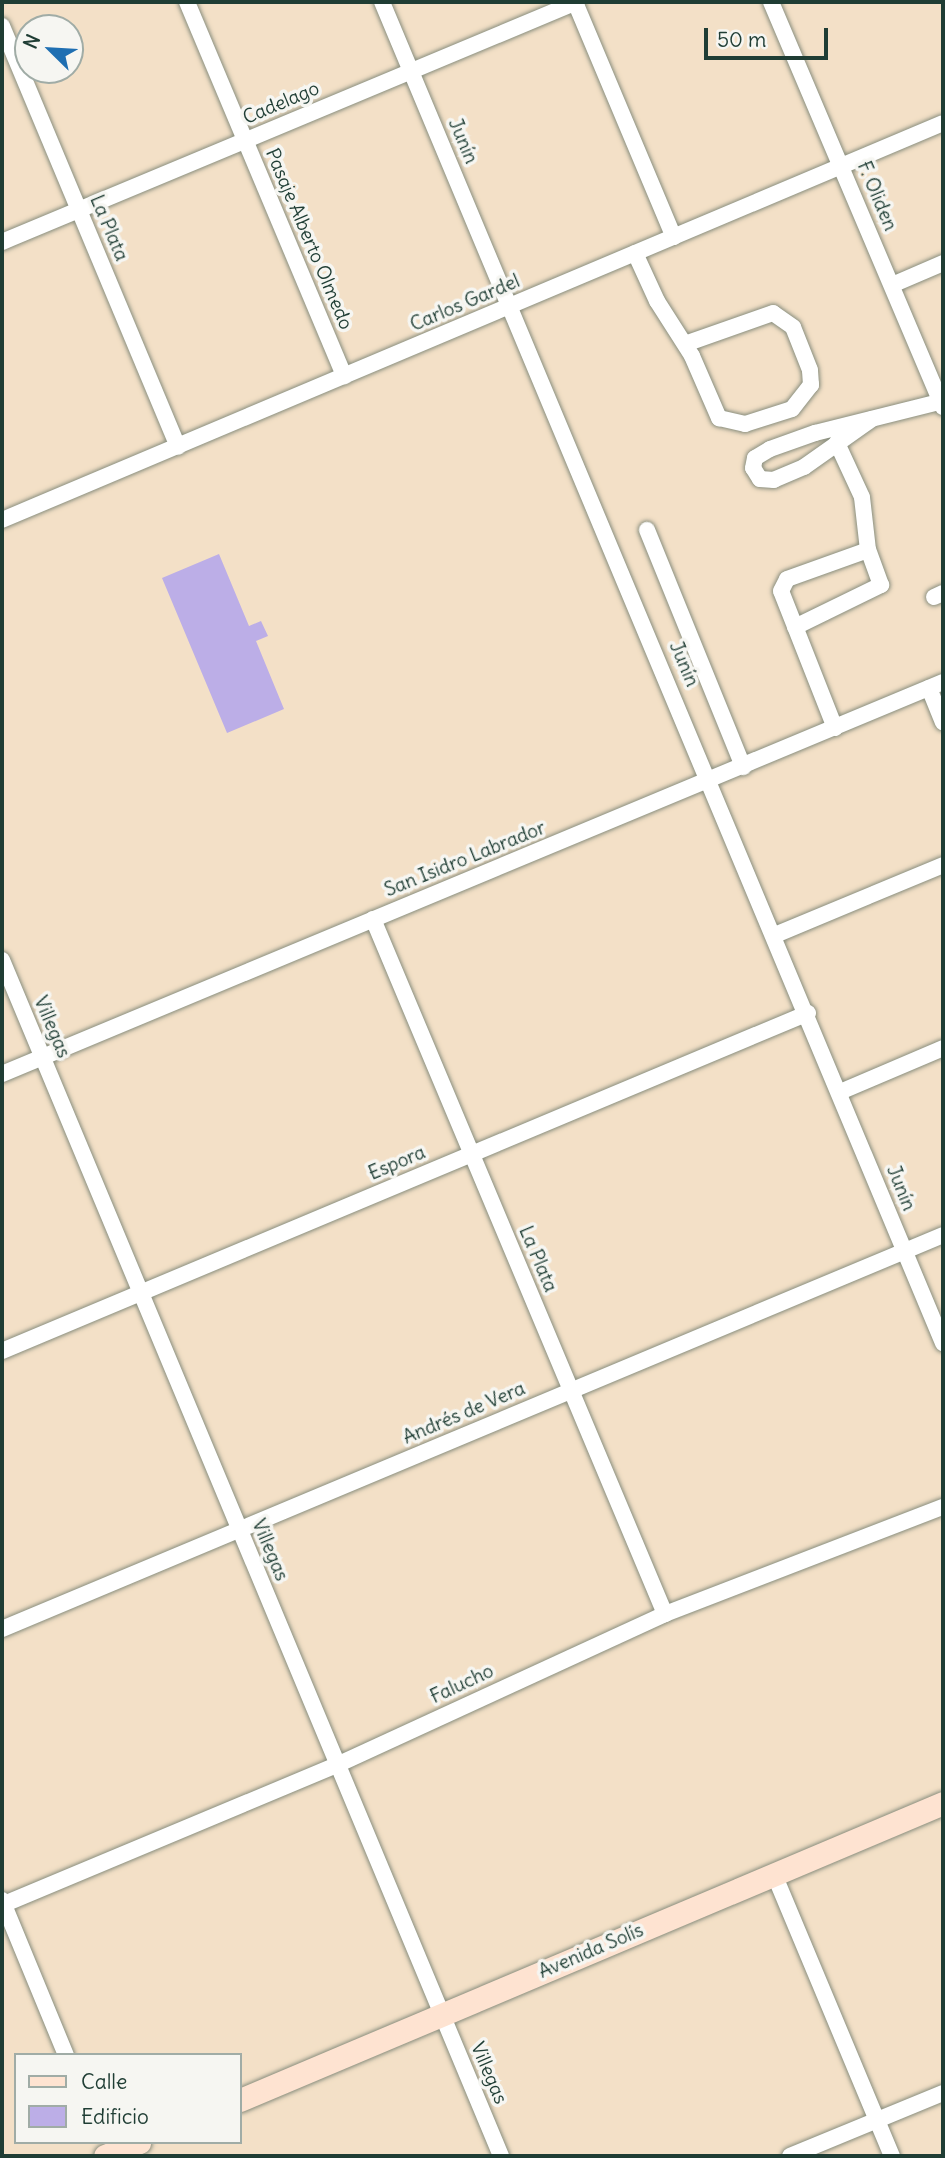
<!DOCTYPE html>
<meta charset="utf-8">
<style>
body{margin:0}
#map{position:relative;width:945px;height:2158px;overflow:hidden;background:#f3e0c7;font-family:Delius,sans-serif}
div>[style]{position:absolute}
.building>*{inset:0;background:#bcaee7}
.roads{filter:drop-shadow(0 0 2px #898e7e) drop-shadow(0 0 2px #898e7e)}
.street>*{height:16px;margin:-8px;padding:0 8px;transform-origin:8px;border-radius:8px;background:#fff}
.secondary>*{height:23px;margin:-11.5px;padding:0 11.5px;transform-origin:11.5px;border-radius:11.5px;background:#fee3d1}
span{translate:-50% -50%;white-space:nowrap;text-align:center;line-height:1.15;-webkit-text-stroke:7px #f6f6f2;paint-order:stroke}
.street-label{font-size:19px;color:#1f3d34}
.frame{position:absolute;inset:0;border:4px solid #1f3d34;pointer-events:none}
.legend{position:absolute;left:14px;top:2053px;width:228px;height:91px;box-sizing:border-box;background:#f6f6f2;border:2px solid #a0aca6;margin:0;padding:9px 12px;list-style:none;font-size:21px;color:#1f3d34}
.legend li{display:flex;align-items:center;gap:14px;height:35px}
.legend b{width:35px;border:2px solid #a0aca6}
.north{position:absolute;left:14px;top:14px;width:70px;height:70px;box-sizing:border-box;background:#f6f6f2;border:2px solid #a0aca6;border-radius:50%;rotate:294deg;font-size:19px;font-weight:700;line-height:28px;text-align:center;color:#1f3d34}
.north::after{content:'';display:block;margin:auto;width:24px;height:32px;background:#1f6fb2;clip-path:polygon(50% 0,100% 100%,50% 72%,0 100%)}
.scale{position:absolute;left:704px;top:28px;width:124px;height:32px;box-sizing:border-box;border:4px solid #1f3d34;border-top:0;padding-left:9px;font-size:21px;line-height:24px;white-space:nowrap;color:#1f3d34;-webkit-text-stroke:5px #f6f6f2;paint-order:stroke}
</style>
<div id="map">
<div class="building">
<div style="clip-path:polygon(219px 554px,249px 626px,261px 621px,268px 636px,256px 641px,284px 709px,227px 733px,162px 578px)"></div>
</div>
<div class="roads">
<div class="street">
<div style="left:187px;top:2px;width:406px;rotate:67.2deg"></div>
<div style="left:382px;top:2px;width:1454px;rotate:67.3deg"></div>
<div style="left:575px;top:2px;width:255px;rotate:67.2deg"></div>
<div style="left:771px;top:2px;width:440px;rotate:67deg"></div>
<div style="left:2px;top:26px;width:456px;rotate:67.3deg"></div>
<div style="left:2px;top:242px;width:623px;rotate:-22.66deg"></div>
<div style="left:635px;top:253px;width:53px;rotate:65.4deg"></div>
<div style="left:657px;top:301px;width:65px;rotate:57.5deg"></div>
<div style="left:692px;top:356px;width:68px;rotate:66.5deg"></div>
<div style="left:719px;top:418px;width:27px;rotate:13deg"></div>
<div style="left:745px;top:424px;width:49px;rotate:-17.7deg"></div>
<div style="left:792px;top:409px;width:31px;rotate:-52deg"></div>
<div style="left:811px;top:385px;width:15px;rotate:-94deg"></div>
<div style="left:810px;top:370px;width:46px;rotate:-111.6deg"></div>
<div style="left:793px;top:327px;width:24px;rotate:-145deg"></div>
<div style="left:773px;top:313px;width:93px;rotate:160.6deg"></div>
<div style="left:892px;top:285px;width:56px;rotate:-23.3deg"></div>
<div style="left:872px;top:419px;width:83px;rotate:144.8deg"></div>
<div style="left:804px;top:467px;width:33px;rotate:157deg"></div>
<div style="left:774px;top:480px;width:14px;rotate:-176deg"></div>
<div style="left:760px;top:479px;width:13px;rotate:-122deg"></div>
<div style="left:753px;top:468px;width:10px;rotate:-79deg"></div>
<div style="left:755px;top:458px;width:17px;rotate:-31deg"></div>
<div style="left:770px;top:449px;width:48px;rotate:-19.6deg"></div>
<div style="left:815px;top:433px;width:132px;rotate:-14deg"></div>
<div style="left:2px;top:520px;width:1021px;rotate:-22.87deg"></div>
<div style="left:647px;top:530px;width:256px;rotate:67.9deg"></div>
<div style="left:934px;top:597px;width:10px;rotate:-24deg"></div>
<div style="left:795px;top:627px;width:96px;rotate:-26deg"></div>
<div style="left:881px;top:585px;width:37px;rotate:-110deg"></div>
<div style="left:868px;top:550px;width:53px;rotate:-96.5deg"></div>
<div style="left:862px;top:497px;width:60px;rotate:-114.8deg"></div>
<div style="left:929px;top:688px;width:37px;rotate:68deg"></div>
<div style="left:835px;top:728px;width:147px;rotate:-111.5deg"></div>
<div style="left:781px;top:591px;width:13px;rotate:-63deg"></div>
<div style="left:787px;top:579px;width:86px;rotate:-19.7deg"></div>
<div style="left:373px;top:919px;width:754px;rotate:67.21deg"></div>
<div style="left:775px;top:935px;width:182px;rotate:-22.6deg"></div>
<div style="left:2px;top:960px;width:1296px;rotate:67.35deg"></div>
<div style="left:2px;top:1074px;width:1019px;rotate:-22.62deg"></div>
<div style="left:840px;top:1092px;width:112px;rotate:-23.1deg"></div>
<div style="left:2px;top:1351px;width:874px;rotate:-22.75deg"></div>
<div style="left:2px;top:1629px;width:1020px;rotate:-22.72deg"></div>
<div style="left:774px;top:1874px;width:306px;rotate:67.3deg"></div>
<div style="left:2px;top:1900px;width:168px;rotate:67.6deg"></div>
<div style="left:2px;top:1905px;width:363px;rotate:-22.7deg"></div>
<div style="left:337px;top:1765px;width:361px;rotate:-24.7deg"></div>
<div style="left:665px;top:1614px;width:298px;rotate:-21.1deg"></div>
<div style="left:790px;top:2156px;width:165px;rotate:-22.4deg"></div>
</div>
<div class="secondary">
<div style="left:240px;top:2100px;width:763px;rotate:-22.9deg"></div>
<div style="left:105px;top:2156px;width:37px;rotate:-22deg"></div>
</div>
</div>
<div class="street-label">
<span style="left:281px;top:103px;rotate:-23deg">Cadelago</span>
<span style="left:463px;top:141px;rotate:67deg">Junín</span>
<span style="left:877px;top:196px;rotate:67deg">F. Oliden</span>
<span style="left:109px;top:228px;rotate:67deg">La Plata</span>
<span style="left:309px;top:239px;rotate:67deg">Pasaje Alberto Olmedo</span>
<span style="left:465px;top:303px;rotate:-23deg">Carlos Gardel</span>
<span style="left:684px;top:664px;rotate:67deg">Junín</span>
<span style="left:465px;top:859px;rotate:-22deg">San Isidro Labrador</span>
<span style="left:52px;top:1027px;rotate:67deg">Villegas</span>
<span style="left:397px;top:1163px;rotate:-23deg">Espora</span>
<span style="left:901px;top:1188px;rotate:68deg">Junín</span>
<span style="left:538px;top:1259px;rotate:67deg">La Plata</span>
<span style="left:464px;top:1413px;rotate:-23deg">Andrés de Vera</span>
<span style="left:270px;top:1550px;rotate:67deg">Villegas</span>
<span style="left:462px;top:1684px;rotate:-25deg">Falucho</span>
<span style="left:591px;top:1951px;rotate:-23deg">Avenida Solís</span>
<span style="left:489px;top:2073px;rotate:67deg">Villegas</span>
</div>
<div class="frame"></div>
<ul class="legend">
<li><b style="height:9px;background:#fee3d1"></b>Calle</li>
<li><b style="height:19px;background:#bcaee7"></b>Edificio</li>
</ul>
<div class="north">N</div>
<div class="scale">50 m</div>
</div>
